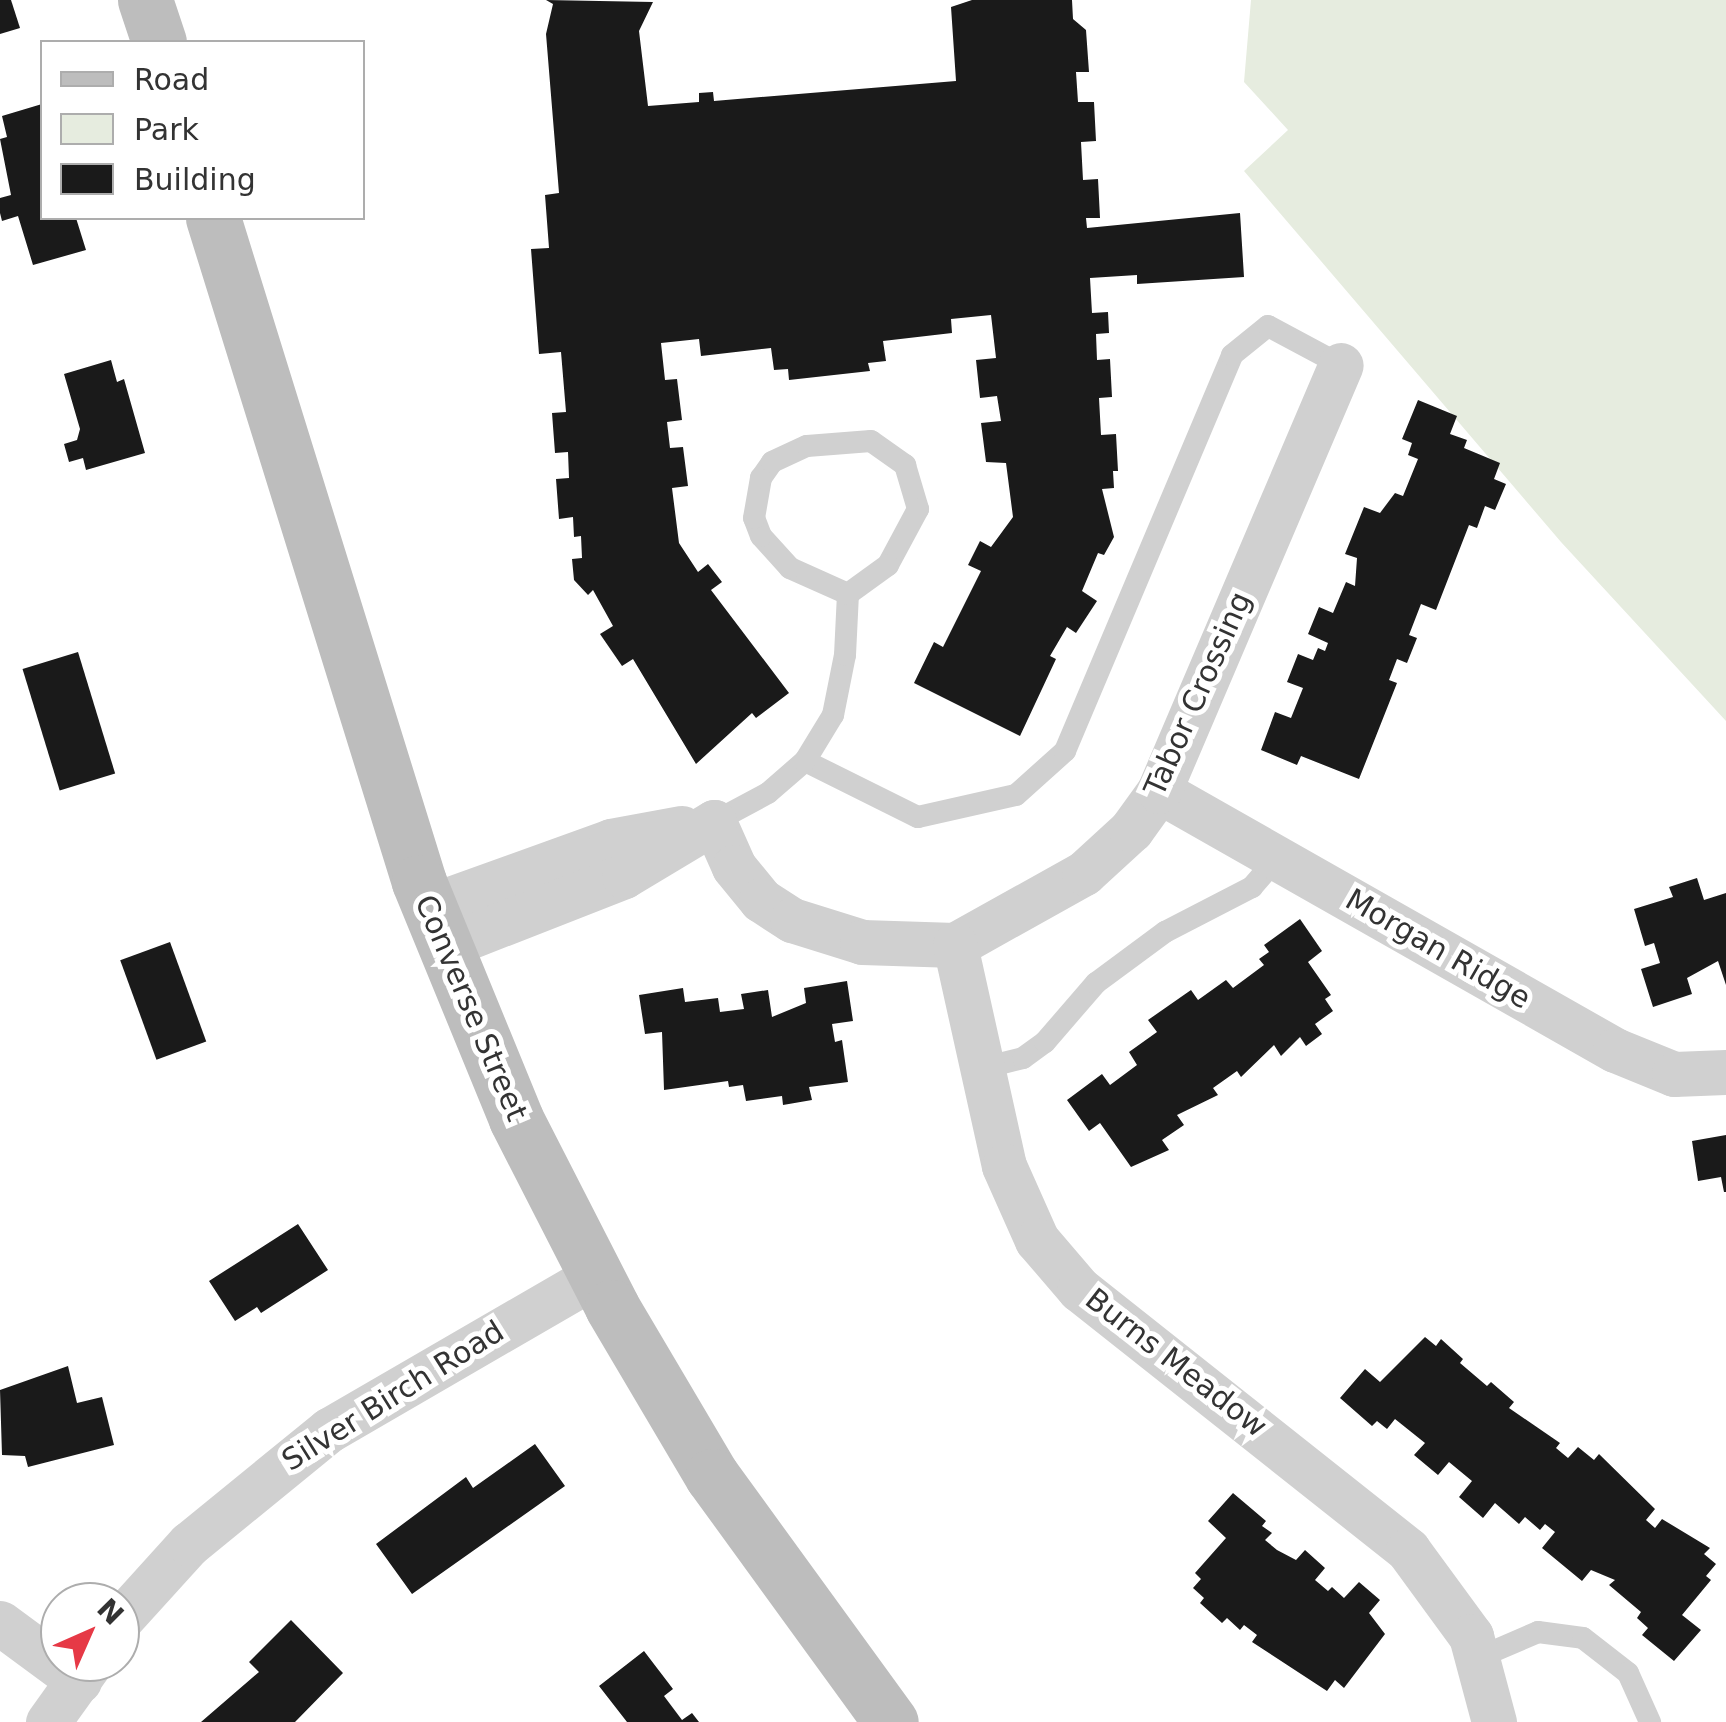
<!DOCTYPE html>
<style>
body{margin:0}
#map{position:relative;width:1726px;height:1722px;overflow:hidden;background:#fff;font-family:"DejaVu Sans",sans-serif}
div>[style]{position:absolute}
.green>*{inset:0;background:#e6ecdf}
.building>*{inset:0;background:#1a1a1a;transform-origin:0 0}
.lane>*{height:22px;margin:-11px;padding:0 11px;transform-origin:11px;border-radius:11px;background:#d0d0d0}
.street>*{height:45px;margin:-22.5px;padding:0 22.5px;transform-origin:22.5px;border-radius:22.5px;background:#d0d0d0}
.secondary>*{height:55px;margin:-27.5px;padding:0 27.5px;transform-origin:27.5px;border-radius:27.5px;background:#bdbdbd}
span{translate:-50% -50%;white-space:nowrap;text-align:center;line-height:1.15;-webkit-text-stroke:10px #fff;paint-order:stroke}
.street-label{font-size:30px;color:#333}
.legend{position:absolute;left:40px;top:40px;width:325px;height:180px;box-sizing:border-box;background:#fff;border:2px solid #adadad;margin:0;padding:12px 18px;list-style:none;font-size:30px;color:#333}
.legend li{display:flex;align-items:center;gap:20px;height:50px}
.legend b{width:50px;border:2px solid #adadad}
.north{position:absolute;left:40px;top:1582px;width:100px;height:100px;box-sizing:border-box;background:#fff;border:2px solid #adadad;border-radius:50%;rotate:45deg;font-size:28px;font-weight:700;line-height:40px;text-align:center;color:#333}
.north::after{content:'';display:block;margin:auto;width:35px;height:45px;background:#e63946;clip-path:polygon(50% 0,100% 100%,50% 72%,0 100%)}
</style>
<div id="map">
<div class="green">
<div style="clip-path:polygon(1251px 0,1726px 0,1726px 721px,1561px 542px,1244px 171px,1288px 130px,1244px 82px)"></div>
</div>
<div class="building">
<div style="clip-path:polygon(0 0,11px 0,20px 28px,0 34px)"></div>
<div style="clip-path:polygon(546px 0,653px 2px,639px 31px,648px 106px,699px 102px,699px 93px,713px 92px,714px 101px,956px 81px,951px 7px,972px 0,1072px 0,1073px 19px,1086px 30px,1089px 72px,1076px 72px,1078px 102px,1094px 102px,1096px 141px,1081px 142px,1083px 180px,1098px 179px,1100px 218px,1086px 218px,1087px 228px,1240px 213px,1244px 277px,1137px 284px,1137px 275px,1090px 278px,1092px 313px,1108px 312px,1109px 333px,1096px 334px,1097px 360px,1110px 359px,1112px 397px,1099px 398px,1101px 435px,1116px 434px,1118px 471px,1113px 471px,1114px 488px,1102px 489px,1114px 537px,1104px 555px,1098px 553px,1082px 591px,1097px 601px,1076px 633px,1067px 627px,1050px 656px,1056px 659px,1020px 736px,914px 683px,934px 642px,943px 647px,981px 571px,968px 565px,980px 541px,991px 547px,1013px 517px,1006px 463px,986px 462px,981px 423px,1001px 421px,997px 396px,980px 398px,976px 360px,996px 358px,991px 315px,951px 319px,952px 333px,883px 341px,886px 361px,868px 363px,870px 371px,789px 380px,788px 369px,774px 370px,771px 348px,701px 356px,699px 339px,661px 343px,665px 380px,677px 379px,682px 420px,667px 422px,670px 448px,683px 447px,688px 486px,672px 488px,679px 543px,698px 572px,708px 564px,722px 582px,711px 590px,789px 693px,756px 718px,752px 713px,696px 764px,633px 659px,622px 666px,600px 634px,613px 626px,593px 590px,588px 595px,574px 580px,572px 559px,582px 558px,581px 536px,574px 537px,573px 517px,559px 519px,556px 479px,569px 478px,568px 452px,555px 453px,552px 413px,566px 412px,561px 352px,539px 354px,531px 249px,549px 248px,545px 195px,559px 193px,546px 34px,553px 4px)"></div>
<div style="clip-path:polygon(42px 104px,42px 218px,76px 218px,86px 250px,33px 265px,18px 216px,2px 221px,0 213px,0 198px,11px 195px,0 139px,7px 137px,2px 116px)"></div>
<div style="clip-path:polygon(111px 360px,117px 382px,124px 379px,145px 453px,86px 470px,83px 458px,69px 462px,64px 444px,77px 440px,80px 429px,64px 374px)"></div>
<div style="clip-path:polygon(1418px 400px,1457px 416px,1450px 434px,1467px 440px,1464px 448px,1500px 463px,1494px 479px,1506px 484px,1495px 510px,1485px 506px,1477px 528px,1469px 525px,1436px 610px,1421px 604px,1409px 635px,1417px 638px,1407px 663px,1397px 659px,1389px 680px,1397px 683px,1359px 779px,1301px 756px,1297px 765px,1261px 750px,1275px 712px,1291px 718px,1303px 688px,1287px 682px,1298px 654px,1313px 660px,1318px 648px,1325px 651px,1328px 643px,1308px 634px,1319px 607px,1333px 613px,1346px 582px,1355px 586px,1357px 558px,1345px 554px,1364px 507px,1380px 513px,1395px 493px,1403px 496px,1418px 459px,1408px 455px,1412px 443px,1402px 439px)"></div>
<div style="left:78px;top:652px;width:127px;height:58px;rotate:73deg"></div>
<div style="clip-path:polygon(1697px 878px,1704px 900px,1726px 893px,1726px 985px,1718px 961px,1687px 978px,1692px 994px,1653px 1007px,1641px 969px,1660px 963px,1654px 943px,1645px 946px,1634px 909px,1673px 897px,1669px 887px)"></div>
<div style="clip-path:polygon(1300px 919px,1322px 951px,1308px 962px,1331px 995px,1325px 999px,1333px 1011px,1315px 1024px,1322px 1034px,1306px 1046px,1300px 1037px,1281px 1056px,1274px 1045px,1241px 1077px,1237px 1071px,1213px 1088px,1218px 1095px,1177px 1115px,1184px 1125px,1162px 1140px,1169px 1150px,1131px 1167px,1100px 1123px,1089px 1131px,1067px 1100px,1102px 1074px,1110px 1085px,1137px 1065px,1129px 1052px,1157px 1032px,1148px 1020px,1191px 990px,1198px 1000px,1226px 980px,1233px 988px,1264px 965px,1259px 959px,1269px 952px,1264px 945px)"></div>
<div style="left:170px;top:942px;width:106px;height:53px;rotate:70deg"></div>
<div style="clip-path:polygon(847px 981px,853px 1021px,832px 1024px,835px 1042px,842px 1040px,848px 1082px,809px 1087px,812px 1100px,783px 1105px,782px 1096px,746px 1101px,743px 1085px,729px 1087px,728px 1081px,664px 1090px,662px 1032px,645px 1034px,639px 995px,683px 988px,685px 1002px,718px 998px,720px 1012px,744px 1009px,741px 994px,768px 990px,772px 1017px,806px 1003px,804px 988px)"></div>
<div style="clip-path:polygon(1726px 1135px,1726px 1192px,1724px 1192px,1721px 1177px,1698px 1181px,1692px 1141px)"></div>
<div style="clip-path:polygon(298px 1224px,328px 1270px,261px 1313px,257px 1307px,235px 1321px,209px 1281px)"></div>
<div style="clip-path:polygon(1425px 1337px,1436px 1346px,1441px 1339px,1463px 1359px,1460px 1363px,1487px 1386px,1491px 1382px,1514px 1402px,1509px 1408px,1560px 1443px,1556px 1448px,1568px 1458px,1578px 1447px,1594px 1460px,1599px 1454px,1655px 1509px,1646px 1520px,1655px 1528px,1662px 1519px,1710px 1548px,1704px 1554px,1716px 1564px,1706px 1576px,1711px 1580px,1682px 1615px,1701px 1630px,1674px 1661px,1642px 1635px,1648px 1628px,1637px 1618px,1641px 1612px,1609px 1585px,1615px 1580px,1591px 1570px,1582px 1581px,1542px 1548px,1555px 1532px,1545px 1524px,1540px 1530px,1525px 1517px,1519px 1524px,1495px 1503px,1483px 1518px,1459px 1497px,1472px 1481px,1449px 1462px,1438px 1475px,1414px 1455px,1425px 1443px,1395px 1419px,1387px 1429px,1377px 1421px,1372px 1426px,1340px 1398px,1365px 1369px,1380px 1382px)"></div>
<div style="clip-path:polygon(68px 1366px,77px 1403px,102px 1397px,114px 1445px,28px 1467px,25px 1456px,2px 1455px,0 1390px)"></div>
<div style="clip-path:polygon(535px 1444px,565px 1486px,412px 1594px,376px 1544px,466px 1477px,473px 1488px)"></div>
<div style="clip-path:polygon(1233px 1493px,1266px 1521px,1262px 1526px,1272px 1533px,1265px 1540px,1277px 1550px,1296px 1560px,1305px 1550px,1325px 1568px,1315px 1580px,1328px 1591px,1332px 1587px,1344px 1598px,1359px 1582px,1380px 1600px,1369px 1613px,1385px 1634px,1344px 1688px,1335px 1680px,1327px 1691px,1252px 1642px,1257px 1635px,1244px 1625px,1240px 1630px,1227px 1618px,1222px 1623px,1200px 1603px,1204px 1598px,1193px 1588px,1201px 1579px,1195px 1573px,1226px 1538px,1208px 1521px)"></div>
<div style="clip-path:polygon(291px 1620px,343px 1673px,295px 1722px,201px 1722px,259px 1672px,249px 1662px)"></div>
<div style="clip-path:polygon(644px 1651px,673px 1689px,664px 1696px,682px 1720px,692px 1713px,699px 1722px,627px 1722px,599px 1686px)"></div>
</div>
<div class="lane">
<div style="left:805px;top:761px;width:126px;rotate:26.4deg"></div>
<div style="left:918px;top:817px;width:100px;rotate:-12.7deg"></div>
<div style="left:1016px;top:795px;width:66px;rotate:-41.9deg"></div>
<div style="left:1065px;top:751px;width:430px;rotate:-67.1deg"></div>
<div style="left:1232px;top:355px;width:46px;rotate:-38.9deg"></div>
<div style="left:1268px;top:326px;width:83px;rotate:28.1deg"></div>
<div style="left:714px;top:822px;width:61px;rotate:-28.2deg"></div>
<div style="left:768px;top:793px;width:49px;rotate:-40.9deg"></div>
<div style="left:805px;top:761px;width:54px;rotate:-58.7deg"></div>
<div style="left:833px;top:715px;width:61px;rotate:-78.7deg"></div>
<div style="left:845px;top:655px;width:61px;rotate:-87.2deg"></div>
<div style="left:848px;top:594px;width:64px;rotate:-155.9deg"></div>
<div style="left:790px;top:568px;width:43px;rotate:-132.2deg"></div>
<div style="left:761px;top:536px;width:19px;rotate:-111deg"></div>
<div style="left:754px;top:518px;width:41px;rotate:-80.1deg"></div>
<div style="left:761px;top:478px;width:19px;rotate:-55deg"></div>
<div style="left:772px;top:462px;width:38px;rotate:-25deg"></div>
<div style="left:807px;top:446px;width:64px;rotate:-4.5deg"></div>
<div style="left:871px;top:441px;width:42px;rotate:35.2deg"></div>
<div style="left:905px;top:465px;width:46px;rotate:73.5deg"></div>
<div style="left:918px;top:509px;width:64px;rotate:118.2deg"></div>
<div style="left:888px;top:565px;width:49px;rotate:144.1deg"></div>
<div style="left:983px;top:1068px;width:41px;rotate:-14deg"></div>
<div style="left:1023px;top:1058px;width:27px;rotate:-36deg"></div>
<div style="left:1045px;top:1042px;width:78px;rotate:-49.2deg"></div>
<div style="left:1096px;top:983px;width:86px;rotate:-36.5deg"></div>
<div style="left:1165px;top:932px;width:98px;rotate:-27.3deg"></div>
<div style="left:1252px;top:887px;width:38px;rotate:-49deg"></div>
<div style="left:1480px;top:1657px;width:63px;rotate:-23.3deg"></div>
<div style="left:1538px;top:1632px;width:45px;rotate:7.6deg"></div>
<div style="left:1583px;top:1638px;width:57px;rotate:37.9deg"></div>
<div style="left:1628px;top:1673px;width:54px;rotate:65.8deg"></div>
</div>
<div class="street">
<div style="left:1159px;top:791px;width:524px;rotate:29.6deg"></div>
<div style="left:1615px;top:1050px;width:64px;rotate:22.1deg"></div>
<div style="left:1674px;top:1074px;width:52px;rotate:-2.2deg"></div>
<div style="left:714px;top:822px;width:49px;rotate:66deg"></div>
<div style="left:734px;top:867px;width:43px;rotate:50.7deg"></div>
<div style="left:761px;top:900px;width:37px;rotate:33deg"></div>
<div style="left:792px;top:920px;width:73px;rotate:17.4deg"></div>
<div style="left:862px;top:942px;width:93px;rotate:1.8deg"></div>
<div style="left:955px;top:945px;width:148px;rotate:-29.2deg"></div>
<div style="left:1084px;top:873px;width:64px;rotate:-42.5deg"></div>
<div style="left:1131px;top:830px;width:48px;rotate:-54.3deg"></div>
<div style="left:1159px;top:791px;width:463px;rotate:-66.9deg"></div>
<div style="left:428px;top:907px;width:195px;rotate:-19.8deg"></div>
<div style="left:611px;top:841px;width:72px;rotate:-10.4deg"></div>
<div style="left:955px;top:945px;width:226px;rotate:77.5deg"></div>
<div style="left:1004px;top:1166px;width:81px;rotate:66deg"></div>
<div style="left:1037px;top:1240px;width:65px;rotate:49.4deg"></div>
<div style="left:1079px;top:1289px;width:420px;rotate:38.4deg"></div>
<div style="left:1408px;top:1550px;width:107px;rotate:53.8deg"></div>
<div style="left:1471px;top:1636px;width:89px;rotate:75deg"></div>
<div style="left:443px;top:947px;width:194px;rotate:-21.4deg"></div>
<div style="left:624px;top:876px;width:105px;rotate:-31deg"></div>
<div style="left:120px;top:1620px;width:103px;rotate:-47.8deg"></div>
<div style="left:189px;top:1544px;width:181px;rotate:-39.2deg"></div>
<div style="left:329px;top:1430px;width:307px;rotate:-30.1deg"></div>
<div style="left:0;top:1623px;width:98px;rotate:36.3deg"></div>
<div style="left:48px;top:1722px;width:74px;rotate:-54.4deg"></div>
</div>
<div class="secondary">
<div style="left:145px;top:0;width:44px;rotate:71.6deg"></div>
<div style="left:213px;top:218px;width:695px;rotate:72.76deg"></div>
<div style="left:419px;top:882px;width:256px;rotate:67.7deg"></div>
<div style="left:516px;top:1119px;width:211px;rotate:62.9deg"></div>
<div style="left:612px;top:1307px;width:196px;rotate:59.4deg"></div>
<div style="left:712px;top:1476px;width:304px;rotate:54deg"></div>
</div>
<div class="street-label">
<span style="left:1198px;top:694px;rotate:-66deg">Tabor Crossing</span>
<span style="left:1438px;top:949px;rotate:30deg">Morgan Ridge</span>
<span style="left:471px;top:1008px;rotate:67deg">Converse Street</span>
<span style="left:1176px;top:1363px;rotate:38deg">Burns Meadow</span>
<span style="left:393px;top:1396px;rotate:-32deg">Silver Birch Road</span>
</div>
<ul class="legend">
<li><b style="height:12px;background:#bdbdbd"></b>Road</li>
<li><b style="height:28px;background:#e6ecdf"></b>Park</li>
<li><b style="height:28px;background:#1a1a1a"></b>Building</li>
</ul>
<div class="north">N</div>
</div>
